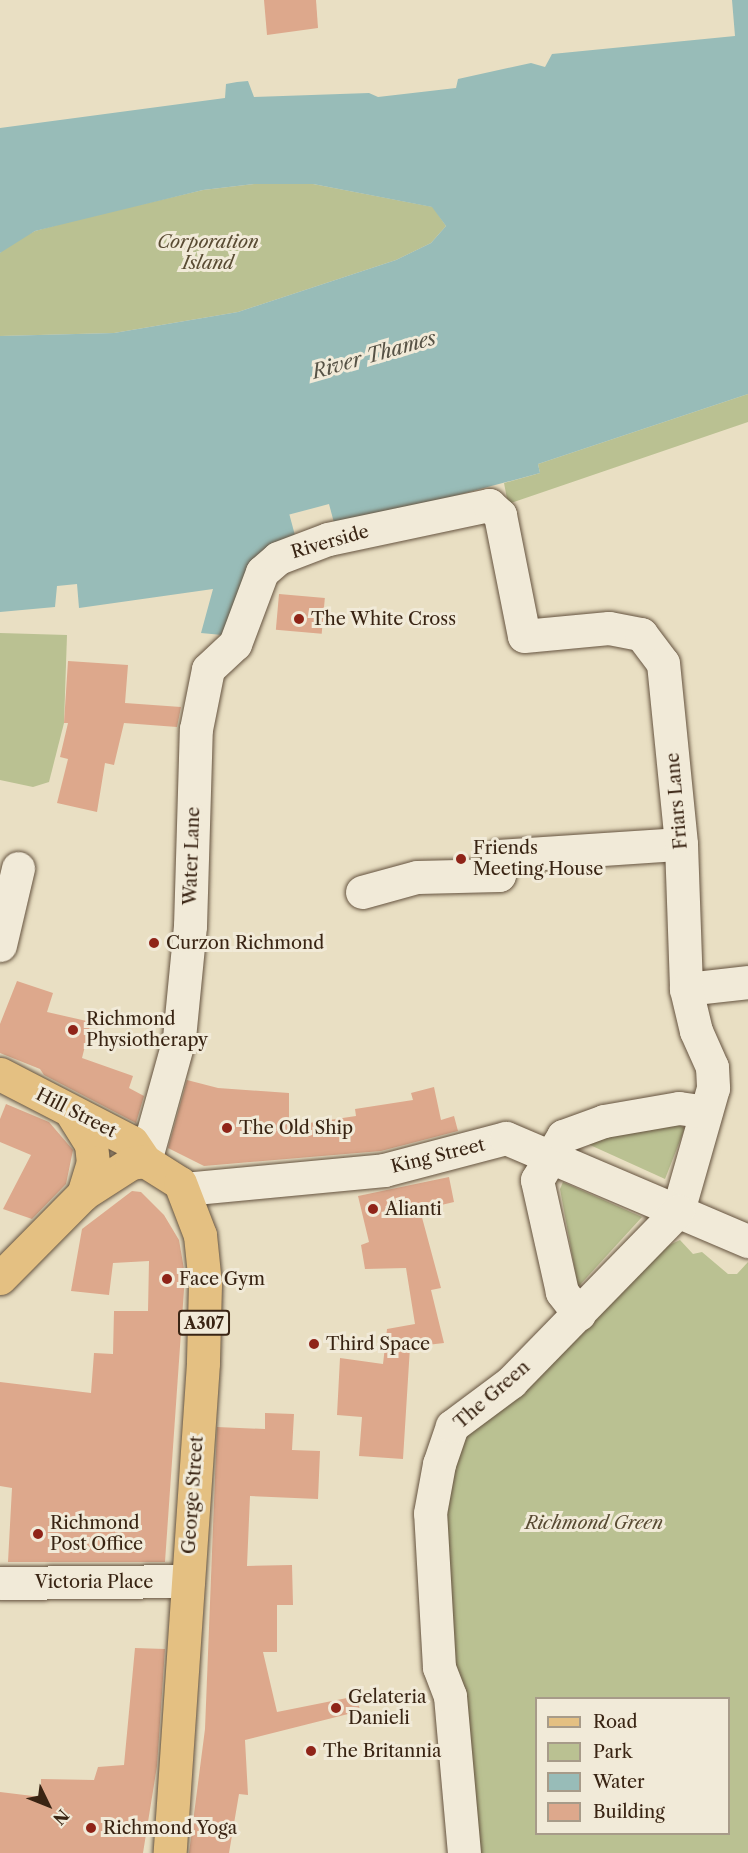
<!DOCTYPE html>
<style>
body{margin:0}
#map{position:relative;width:748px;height:1853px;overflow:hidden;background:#e9dfc3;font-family:"Libre Caslon Text",serif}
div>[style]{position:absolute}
.green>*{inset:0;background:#bac192}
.water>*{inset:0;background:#98bcb8}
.pier>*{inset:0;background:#e9dfc3;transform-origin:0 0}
.building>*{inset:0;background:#dda88c;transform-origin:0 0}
.roads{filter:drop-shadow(0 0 2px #65533f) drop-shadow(0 0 2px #65533f)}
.minor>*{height:33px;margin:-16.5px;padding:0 16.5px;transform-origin:16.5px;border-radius:16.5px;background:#f1ead8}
.major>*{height:33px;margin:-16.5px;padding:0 16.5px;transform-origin:16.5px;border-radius:16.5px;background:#e4c082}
.dots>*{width:16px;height:16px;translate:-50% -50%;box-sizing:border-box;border:3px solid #f1ead8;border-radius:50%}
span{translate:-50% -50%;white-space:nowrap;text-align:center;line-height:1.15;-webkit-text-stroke:6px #f1ead8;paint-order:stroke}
.shield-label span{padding:2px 4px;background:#f1ead8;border:2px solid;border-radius:4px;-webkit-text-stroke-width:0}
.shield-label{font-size:16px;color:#392413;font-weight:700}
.park-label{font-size:18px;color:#594b33;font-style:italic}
.street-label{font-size:18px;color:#392413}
.poi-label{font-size:18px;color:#392413}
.left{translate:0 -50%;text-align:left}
.water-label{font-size:20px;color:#565245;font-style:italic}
.legend{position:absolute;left:535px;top:1697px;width:195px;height:138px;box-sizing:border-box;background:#f1ead8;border:2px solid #a79b89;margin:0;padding:8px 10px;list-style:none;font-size:18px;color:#392413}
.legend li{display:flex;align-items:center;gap:12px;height:30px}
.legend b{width:30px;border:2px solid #a79b89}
.north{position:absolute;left:18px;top:1775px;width:60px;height:60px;-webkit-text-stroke:4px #f1ead8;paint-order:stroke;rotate:133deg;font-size:16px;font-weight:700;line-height:24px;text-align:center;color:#392413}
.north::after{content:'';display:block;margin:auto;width:21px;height:27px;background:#392413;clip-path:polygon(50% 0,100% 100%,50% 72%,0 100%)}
</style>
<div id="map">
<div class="green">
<div style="clip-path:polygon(254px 184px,313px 184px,433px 207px,446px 226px,431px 243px,396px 260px,238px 312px,114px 333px,0 336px,0 253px,9px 244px,35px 231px,79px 219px,203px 190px)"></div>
<div style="clip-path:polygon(748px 394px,748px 422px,508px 504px,504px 483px,540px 473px,538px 464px)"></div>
<div style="clip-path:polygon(0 633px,67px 635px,64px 723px,49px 782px,33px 787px,0 780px)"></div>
<div style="clip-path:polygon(673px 1122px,685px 1128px,665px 1179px,579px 1140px)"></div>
<div style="clip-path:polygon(563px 1182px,642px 1217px,578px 1287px,560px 1189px)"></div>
<div style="clip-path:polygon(evenodd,680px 1240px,693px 1254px,702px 1252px,728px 1274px,737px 1274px,748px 1262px,748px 1853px,478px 1853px,438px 1516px,458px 1438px,665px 1247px,680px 1240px,536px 1698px,728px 1698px,728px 1834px,536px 1834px,536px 1698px)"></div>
</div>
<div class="water">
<div style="clip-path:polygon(732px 0,748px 0,748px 394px,538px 464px,540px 473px,529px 476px,298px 538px,222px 635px,201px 633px,213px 589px,79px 608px,77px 584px,57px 586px,55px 607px,0 612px,0 336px,114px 333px,238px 312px,396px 260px,431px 243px,446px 226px,432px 207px,313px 184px,254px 184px,203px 190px,35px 231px,0 253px,0 128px,225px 98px,226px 84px,237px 82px,248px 81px,254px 97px,369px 93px,378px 97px,456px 88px,458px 79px,531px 63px,545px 67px,552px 54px,735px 36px)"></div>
</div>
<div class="pier">
<div style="left:329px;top:504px;width:23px;height:41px;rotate:75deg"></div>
</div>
<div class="building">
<div style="clip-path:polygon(264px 0,316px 0,318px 28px,267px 35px)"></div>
<div style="left:279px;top:594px;width:46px;height:36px;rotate:5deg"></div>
<div style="clip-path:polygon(68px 661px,128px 665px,125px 703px,181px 707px,177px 727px,124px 723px,114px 765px,105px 763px,97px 812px,57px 803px,68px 759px,60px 757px,68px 723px,64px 723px)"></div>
<div style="clip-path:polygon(17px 981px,53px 993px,47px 1012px,91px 1022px,82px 1058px,133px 1076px,129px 1088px,144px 1096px,136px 1123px,44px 1075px,40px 1069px,0 1053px,0 1024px)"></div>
<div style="clip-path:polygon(187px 1080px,218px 1088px,289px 1093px,289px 1126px,356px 1116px,355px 1109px,413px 1100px,411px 1093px,434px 1087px,441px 1120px,454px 1116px,458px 1131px,381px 1151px,204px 1166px,168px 1148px)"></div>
<div style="clip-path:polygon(6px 1104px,49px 1122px,73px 1150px,66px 1184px,32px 1219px,3px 1209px,31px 1155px,0 1142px,0 1119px)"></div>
<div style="clip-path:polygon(449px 1177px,454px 1202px,420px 1210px,441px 1288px,431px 1290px,444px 1343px,410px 1347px,403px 1459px,359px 1456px,362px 1417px,337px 1415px,340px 1358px,383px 1364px,387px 1329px,415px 1324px,406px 1268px,365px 1269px,361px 1245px,369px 1242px,358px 1196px)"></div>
<div style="clip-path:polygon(132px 1191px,141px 1192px,164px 1215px,179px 1240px,185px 1275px,165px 1562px,8px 1562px,12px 1488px,0 1486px,0 1382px,91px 1393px,94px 1353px,113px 1354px,114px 1311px,148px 1311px,149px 1261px,113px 1263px,109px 1295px,71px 1291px,82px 1229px)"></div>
<div style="clip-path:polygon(265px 1413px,294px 1414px,292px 1450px,320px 1451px,318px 1499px,250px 1496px,247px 1566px,292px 1565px,293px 1605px,277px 1605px,277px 1652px,263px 1652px,277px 1712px,357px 1696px,360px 1711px,245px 1740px,248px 1795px,239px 1794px,229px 1853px,189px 1853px,205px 1729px,217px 1427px,265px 1429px)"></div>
<div style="clip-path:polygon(135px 1648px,165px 1649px,157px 1766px,143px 1853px,0 1853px,0 1792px,41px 1797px,41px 1779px,94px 1780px,98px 1767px,124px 1765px)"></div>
</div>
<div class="roads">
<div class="minor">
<div style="left:362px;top:892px;width:57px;rotate:-15.3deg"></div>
<div style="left:417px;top:877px;width:82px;rotate:-1.4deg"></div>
<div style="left:499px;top:875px;width:19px;rotate:-93deg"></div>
<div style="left:498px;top:856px;width:183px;rotate:-3.8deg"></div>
<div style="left:0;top:945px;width:79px;rotate:-76.8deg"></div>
<div style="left:686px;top:989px;width:62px;rotate:-6.4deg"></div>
<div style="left:145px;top:1161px;width:128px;rotate:-74.5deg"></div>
<div style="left:179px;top:1038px;width:113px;rotate:-84.4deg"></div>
<div style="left:190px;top:926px;width:197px;rotate:-88.3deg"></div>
<div style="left:196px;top:729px;width:61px;rotate:-78.7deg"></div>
<div style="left:208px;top:669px;width:37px;rotate:-43deg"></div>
<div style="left:235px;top:644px;width:77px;rotate:-69.4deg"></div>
<div style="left:262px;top:572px;width:21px;rotate:-41deg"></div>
<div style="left:278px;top:558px;width:53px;rotate:-20.8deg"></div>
<div style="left:328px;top:539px;width:165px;rotate:-11.9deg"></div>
<div style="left:489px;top:505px;width:15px;rotate:42deg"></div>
<div style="left:500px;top:515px;width:123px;rotate:78.8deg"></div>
<div style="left:524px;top:636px;width:85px;rotate:-5.4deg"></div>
<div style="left:609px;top:628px;width:33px;rotate:11deg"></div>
<div style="left:641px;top:634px;width:36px;rotate:53deg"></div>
<div style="left:663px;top:663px;width:182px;rotate:84.3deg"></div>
<div style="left:681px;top:844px;width:145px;rotate:88deg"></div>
<div style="left:686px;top:989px;width:43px;rotate:76.6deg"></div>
<div style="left:696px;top:1031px;width:39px;rotate:66deg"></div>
<div style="left:712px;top:1067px;width:21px;rotate:87deg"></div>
<div style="left:713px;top:1088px;width:128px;rotate:105.9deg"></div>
<div style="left:184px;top:1189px;width:201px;rotate:-5.4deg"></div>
<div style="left:384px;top:1170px;width:126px;rotate:-14.7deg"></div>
<div style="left:506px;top:1138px;width:263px;rotate:23.1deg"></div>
<div style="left:579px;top:1314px;width:28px;rotate:-128deg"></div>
<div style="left:562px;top:1292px;width:115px;rotate:-102.6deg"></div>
<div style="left:537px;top:1180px;width:51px;rotate:-59.4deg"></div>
<div style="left:563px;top:1136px;width:44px;rotate:-20.1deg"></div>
<div style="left:604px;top:1121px;width:76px;rotate:-9.8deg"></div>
<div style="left:679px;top:1108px;width:27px;rotate:8deg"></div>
<div style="left:0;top:1583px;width:188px;rotate:-0.6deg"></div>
<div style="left:464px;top:1853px;width:158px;rotate:-95.1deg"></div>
<div style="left:450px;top:1696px;width:31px;rotate:-111deg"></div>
<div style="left:439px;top:1667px;width:154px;rotate:-93.3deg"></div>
<div style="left:430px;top:1513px;width:50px;rotate:-79.6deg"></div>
<div style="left:439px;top:1464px;width:40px;rotate:-71.1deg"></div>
<div style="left:452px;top:1426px;width:74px;rotate:-36.7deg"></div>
<div style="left:511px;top:1382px;width:239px;rotate:-45.7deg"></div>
</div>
<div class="major">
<div style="left:0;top:1074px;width:148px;rotate:27.3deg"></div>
<div style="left:132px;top:1142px;width:23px;rotate:56deg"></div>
<div style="left:145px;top:1161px;width:41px;rotate:32.2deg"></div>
<div style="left:180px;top:1183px;width:56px;rotate:69deg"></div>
<div style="left:200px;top:1235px;width:49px;rotate:84.2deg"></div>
<div style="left:205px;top:1284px;width:79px;rotate:91.5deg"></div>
<div style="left:203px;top:1363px;width:491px;rotate:93.9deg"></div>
<div style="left:71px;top:1112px;width:38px;rotate:58deg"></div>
<div style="left:91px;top:1144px;width:18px;rotate:84deg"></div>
<div style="left:93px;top:1162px;width:34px;rotate:107deg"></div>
<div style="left:0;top:1278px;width:118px;rotate:-45.3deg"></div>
<div style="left:83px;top:1194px;width:57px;rotate:-32.9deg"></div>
<div style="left:131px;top:1163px;width:14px;rotate:-8deg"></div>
</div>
</div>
<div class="dots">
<div style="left:299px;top:619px;background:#8f2418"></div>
<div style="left:461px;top:859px;background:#8f2418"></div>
<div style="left:154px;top:943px;background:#8f2418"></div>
<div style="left:73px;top:1030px;background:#8f2418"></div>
<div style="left:227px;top:1128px;background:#8f2418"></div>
<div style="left:373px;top:1209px;background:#8f2418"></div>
<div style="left:167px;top:1279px;background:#8f2418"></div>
<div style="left:314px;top:1344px;background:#8f2418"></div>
<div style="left:38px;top:1534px;background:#8f2418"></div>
<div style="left:336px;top:1708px;background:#8f2418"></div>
<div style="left:311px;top:1751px;background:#8f2418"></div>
<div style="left:91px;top:1828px;background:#8f2418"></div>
</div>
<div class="shield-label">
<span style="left:204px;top:1323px">A307</span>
</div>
<div class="park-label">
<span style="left:208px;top:253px">Corporation<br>Island</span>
<span style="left:594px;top:1523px">Richmond Green</span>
</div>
<div class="street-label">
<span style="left:330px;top:542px;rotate:-16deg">Riverside</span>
<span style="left:677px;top:801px;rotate:-95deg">Friars Lane</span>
<span style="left:192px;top:856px;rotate:-88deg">Water Lane</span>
<span style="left:76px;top:1113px;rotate:27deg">Hill Street</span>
<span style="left:438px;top:1156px;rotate:-14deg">King Street</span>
<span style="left:492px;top:1395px;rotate:-41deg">The Green</span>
<span style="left:193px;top:1495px;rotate:-86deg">George Street</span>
<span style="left:94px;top:1582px">Victoria Place</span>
</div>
<div class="poi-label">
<span class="left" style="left:311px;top:619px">The White Cross</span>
<span class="left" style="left:473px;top:859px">Friends<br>Meeting House</span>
<span class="left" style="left:166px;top:943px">Curzon Richmond</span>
<span class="left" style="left:86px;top:1030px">Richmond<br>Physiotherapy</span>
<span class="left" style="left:239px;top:1128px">The Old Ship</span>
<span class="left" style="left:385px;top:1209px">Alianti</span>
<span class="left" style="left:179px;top:1279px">Face Gym</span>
<span class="left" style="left:326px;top:1344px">Third Space</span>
<span class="left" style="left:50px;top:1534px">Richmond<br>Post Office</span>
<span class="left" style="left:348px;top:1708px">Gelateria<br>Danieli</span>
<span class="left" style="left:323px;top:1751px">The Britannia</span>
<span class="left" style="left:103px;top:1828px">Richmond Yoga</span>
</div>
<div class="water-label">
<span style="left:374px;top:355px;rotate:-16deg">River Thames</span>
</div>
<ul class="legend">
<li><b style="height:8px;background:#e4c082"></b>Road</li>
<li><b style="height:16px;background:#bac192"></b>Park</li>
<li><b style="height:16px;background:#98bcb8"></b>Water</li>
<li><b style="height:16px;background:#dda88c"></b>Building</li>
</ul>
<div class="north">N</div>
</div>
